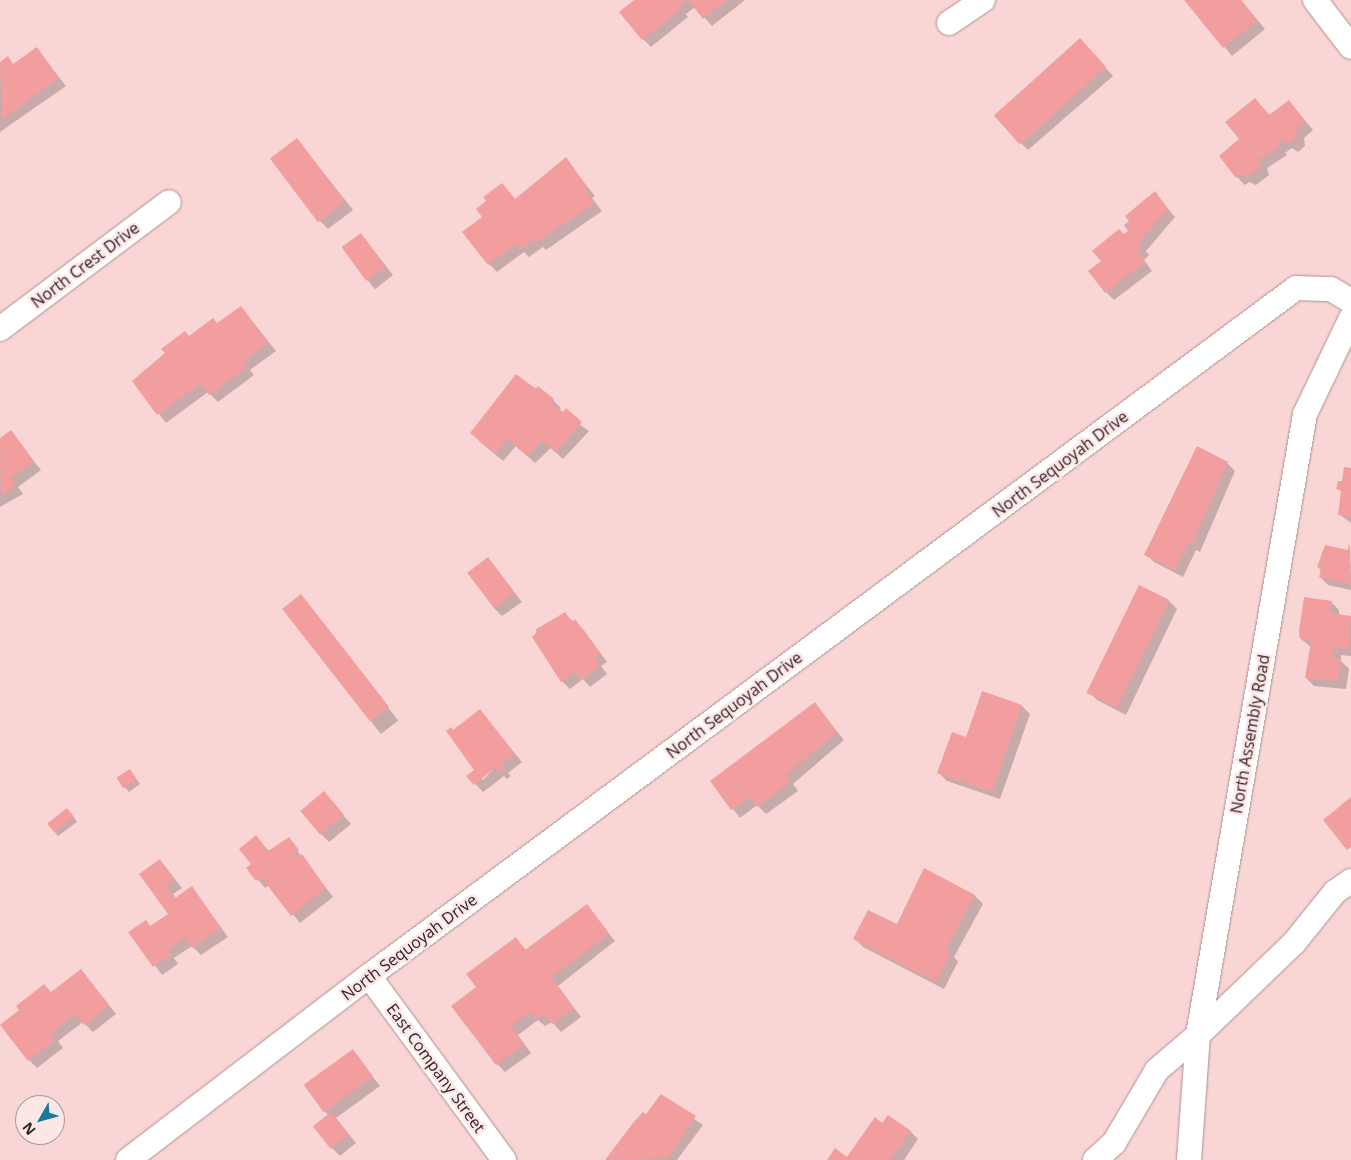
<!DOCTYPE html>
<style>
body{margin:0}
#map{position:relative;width:1351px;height:1160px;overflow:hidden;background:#f9d6d5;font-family:"Open Sans",sans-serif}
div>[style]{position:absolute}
.shadow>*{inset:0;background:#0003;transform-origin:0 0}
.building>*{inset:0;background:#f29e9f;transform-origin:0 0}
.roads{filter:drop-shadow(0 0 1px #b19090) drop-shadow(0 0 1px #b19090)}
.street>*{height:24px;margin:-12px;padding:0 12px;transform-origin:12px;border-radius:12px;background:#fff}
span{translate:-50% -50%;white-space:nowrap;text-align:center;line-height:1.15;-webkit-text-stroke:5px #fce7e6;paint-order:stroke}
.street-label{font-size:16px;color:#2f2222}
.north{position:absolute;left:15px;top:1095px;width:50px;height:50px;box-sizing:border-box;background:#fce7e6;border:1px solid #aa9898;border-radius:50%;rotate:232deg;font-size:14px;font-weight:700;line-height:20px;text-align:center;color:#2f2222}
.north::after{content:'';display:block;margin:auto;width:18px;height:22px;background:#1977a4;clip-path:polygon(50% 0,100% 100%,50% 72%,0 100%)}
</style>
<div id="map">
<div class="shadow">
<div style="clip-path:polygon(636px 0,745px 0,712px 26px,695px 7px,686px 14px,688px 17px,651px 47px,643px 39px)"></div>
<div style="clip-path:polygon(1186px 0,1241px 0,1265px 29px,1232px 56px)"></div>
<div style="clip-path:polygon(36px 48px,66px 86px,0 132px,0 63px,7px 58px,14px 65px)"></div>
<div style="clip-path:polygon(1088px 48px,1113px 76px,1028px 150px,1020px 142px)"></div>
<div style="clip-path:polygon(1255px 99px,1270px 116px,1289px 102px,1313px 130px,1304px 138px,1305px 146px,1298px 152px,1292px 148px,1285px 153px,1287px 155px,1267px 168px,1269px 175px,1256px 185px,1249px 182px,1245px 185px,1237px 177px,1241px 139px)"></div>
<div style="clip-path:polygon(297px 139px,353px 210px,328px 229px,320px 221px)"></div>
<div style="clip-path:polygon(565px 159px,595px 196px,592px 198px,602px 211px,546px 250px,543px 247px,529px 257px,524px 252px,497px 272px,489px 264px,484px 217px,488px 201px,502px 184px,516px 200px)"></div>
<div style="clip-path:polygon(1155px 193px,1175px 217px,1146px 251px,1149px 255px,1144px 260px,1152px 271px,1114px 300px,1106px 292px,1102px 261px,1130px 231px)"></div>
<div style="left:361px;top:234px;width:52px;height:23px;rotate:52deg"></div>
<div style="clip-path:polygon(241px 307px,276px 351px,250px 370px,254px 375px,218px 402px,208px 392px,166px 423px,134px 381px,189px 337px,218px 324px)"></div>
<div style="clip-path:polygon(516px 375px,553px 400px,561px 408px,559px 411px,589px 431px,563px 459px,551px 448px,535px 463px,516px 446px,503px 461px,479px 441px)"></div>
<div style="clip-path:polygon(10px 432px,41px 470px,18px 487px,23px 494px,0 507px,0 440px)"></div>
<div style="clip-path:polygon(1227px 463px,1235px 471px,1200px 552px,1196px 550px,1183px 577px,1154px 562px,1146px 554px)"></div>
<div style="clip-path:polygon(1351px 470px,1351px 523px,1339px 514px,1342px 492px,1338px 489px)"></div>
<div style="clip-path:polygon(1350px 544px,1351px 590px,1328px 585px,1320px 577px,1322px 571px,1318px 567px,1348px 552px)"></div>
<div style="clip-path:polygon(488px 559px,522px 602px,502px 616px,494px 608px)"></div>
<div style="left:301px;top:596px;width:158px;height:22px;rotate:52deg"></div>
<div style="clip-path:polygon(1169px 601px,1177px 609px,1126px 715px,1097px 700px,1089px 692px)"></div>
<div style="clip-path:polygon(1331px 602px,1339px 610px,1339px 615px,1351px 617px,1351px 656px,1341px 655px,1341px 661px,1349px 669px,1346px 689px,1314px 686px,1306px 678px,1311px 647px,1301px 639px)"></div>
<div style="clip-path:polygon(564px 614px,583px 629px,607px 662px,601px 666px,607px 674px,590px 687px,583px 679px,570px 689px,562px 681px)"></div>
<div style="clip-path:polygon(983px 692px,1022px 706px,1030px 714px,1000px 799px,947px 781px,939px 773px,967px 739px)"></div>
<div style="clip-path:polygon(815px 704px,844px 740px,793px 784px,798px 791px,766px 814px,757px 805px,740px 818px,711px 781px)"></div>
<div style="clip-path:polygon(evenodd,480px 711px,522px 762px,508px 773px,511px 776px,507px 779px,504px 776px,483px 792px,468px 776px,476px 770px,453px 732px,480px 711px,499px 763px,483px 780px,481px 778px,499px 763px)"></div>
<div style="clip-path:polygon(133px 774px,140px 784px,129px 792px,118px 779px)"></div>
<div style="clip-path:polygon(324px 793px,351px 824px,329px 842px,321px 834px)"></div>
<div style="clip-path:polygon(71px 813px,77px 822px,58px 836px,48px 824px)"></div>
<div style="clip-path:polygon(256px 837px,269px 851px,288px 839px,333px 897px,300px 923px,269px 885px,265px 888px,248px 868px,253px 864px)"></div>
<div style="clip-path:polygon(160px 860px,182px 888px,173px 894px,176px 898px,192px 888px,228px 937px,201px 955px,192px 946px,174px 958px,178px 964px,162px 975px,130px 932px,146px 921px,151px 927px,170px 914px)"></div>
<div style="clip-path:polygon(925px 870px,975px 896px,983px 904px,954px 957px,958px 962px,944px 989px,863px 947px,855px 939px,897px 926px)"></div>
<div style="clip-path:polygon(587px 906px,615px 941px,558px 986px,581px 1017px,561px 1032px,552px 1022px,545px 1026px,538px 1020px,518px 1035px,531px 1053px,505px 1072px,497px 1064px,477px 988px,516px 939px,527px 951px)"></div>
<div style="clip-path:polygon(81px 970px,116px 1014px,93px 1032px,83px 1022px,58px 1041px,63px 1048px,37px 1068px,29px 1060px,21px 1010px,51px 993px)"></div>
<div style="clip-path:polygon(353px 1051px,380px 1086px,336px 1118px,356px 1143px,340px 1156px,332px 1148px,328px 1115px,305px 1086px)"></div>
<div style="clip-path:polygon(661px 1096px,703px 1125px,677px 1160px,607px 1160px,634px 1124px,647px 1116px)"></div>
<div style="clip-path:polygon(882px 1124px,910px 1131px,918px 1139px,904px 1160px,828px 1160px,847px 1159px)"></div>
</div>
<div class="building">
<div style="clip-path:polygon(634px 0,686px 0,679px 6px,681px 9px,642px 40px,619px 12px)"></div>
<div style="clip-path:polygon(688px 0,727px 0,703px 19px)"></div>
<div style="clip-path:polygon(1184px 0,1241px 0,1257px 21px,1223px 48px)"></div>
<div style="left:1080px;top:38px;width:39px;height:116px;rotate:48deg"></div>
<div style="clip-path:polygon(37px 47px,59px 78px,2px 119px,0 62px,8px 56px,13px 64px)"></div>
<div style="clip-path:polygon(1255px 98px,1269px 115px,1289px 100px,1306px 122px,1296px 129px,1298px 137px,1289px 144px,1283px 140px,1278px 144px,1280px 147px,1259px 159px,1261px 167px,1247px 178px,1240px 174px,1236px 178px,1219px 156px,1239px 139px,1225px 122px)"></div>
<div style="left:297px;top:138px;width:80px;height:34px;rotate:53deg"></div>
<div style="clip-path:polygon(566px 157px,588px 188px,585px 189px,595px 203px,537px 242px,535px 239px,520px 250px,516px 244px,488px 265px,462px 232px,482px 217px,476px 209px,486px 201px,483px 197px,502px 183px,515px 199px)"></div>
<div style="clip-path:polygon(1155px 191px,1168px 209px,1139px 242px,1142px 246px,1137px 251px,1145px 262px,1105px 293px,1088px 271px,1101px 261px,1092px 251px,1119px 229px,1124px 234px,1128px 231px,1124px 225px,1129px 221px,1125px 216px)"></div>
<div style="left:361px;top:233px;width:42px;height:24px;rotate:54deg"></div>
<div style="clip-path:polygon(241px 306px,268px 343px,243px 362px,247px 367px,209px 395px,201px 384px,157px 415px,132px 381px,165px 353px,161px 349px,185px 331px,189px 336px,213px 318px,217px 323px)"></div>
<div style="clip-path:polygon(516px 374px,535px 389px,538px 386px,554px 399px,551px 403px,563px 412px,566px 408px,582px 422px,555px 452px,542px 441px,527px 456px,507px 439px,495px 454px,470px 433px)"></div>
<div style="clip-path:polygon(11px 430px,34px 461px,11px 478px,16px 485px,1px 497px,0 438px)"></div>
<div style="clip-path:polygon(1197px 446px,1228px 462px,1192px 545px,1188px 543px,1175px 570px,1144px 555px)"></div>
<div style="clip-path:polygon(1344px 467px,1351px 468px,1351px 517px,1338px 515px,1341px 490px,1336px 489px,1338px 481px,1342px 481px)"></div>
<div style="clip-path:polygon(1349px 542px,1351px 584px,1319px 577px,1321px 568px,1317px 567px,1325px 545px,1348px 550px)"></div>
<div style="left:488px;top:557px;width:45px;height:26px;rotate:53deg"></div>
<div style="left:1139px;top:585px;width:34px;height:120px;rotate:26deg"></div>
<div style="left:301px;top:594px;width:143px;height:24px;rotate:52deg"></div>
<div style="clip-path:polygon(1304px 597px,1332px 601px,1330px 613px,1351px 616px,1348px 650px,1334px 647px,1332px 658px,1341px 660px,1338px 681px,1305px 678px,1311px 641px,1300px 639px,1299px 631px)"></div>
<div style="clip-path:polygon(565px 612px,572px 622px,575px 619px,600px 653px,594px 658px,600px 666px,581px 680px,575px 671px,561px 682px,532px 637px,537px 632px,535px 630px)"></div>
<div style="clip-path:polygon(982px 691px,1022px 705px,992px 792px,937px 773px,952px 732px,966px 737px)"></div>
<div style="clip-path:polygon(815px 702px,837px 732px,786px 775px,791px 782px,757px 807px,750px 797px,731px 810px,710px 781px)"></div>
<div style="clip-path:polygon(480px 709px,515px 754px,501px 765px,504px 768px,498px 772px,495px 768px,474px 785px,466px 776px,474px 770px,446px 731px,451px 727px,453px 730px)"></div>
<div style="left:130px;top:769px;width:13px;height:16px;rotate:58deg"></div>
<div style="left:324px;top:791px;width:31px;height:31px;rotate:50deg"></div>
<div style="clip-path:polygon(1351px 797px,1351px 847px,1347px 850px,1323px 820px)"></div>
<div style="left:67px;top:808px;width:11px;height:25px;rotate:52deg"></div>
<div style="clip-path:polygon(256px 835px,268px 851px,289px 837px,299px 850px,294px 855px,296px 858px,302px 854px,326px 888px,291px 916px,261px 877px,256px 881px,246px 868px,251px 864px,239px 849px)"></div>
<div style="clip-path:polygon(160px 859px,174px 880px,166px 885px,175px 898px,192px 886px,221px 928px,192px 948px,185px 937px,167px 950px,171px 955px,153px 967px,128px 932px,146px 920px,150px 926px,168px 914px,139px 874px)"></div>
<div style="clip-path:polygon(924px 868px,975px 895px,945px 950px,951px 953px,936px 982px,853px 939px,868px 910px,897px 924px)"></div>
<div style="clip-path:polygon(587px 904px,608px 932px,605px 937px,551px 977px,574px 1008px,552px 1024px,544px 1014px,536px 1019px,530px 1012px,511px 1026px,524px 1044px,496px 1065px,451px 1006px,476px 987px,466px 974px,516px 937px,525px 950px)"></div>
<div style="clip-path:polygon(81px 969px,109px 1005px,84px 1025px,75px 1014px,51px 1033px,56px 1039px,28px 1061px,0 1025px,19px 1010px,16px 1006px,44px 984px,51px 992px)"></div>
<div style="left:353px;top:1049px;width:34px;height:61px;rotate:54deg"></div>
<div style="clip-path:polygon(661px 1094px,696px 1116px,668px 1158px,605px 1160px,633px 1123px,643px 1112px,646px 1114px)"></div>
<div style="left:331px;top:1112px;width:29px;height:23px;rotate:52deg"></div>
<div style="clip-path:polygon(888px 1115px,911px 1131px,890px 1160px,827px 1160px,835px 1148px,847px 1157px,875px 1117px,882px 1123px)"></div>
</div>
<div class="roads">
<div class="street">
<div style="left:1315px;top:0;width:59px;rotate:52.5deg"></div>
<div style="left:949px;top:23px;width:41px;rotate:-34.1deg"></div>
<div style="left:0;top:329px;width:211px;rotate:-36.9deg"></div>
<div style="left:369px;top:976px;width:228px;rotate:53.7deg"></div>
<div style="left:128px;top:1160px;width:303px;rotate:-37.4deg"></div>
<div style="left:369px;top:976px;width:1154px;rotate:-36.58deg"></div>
<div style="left:1296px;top:288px;width:35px;rotate:2deg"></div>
<div style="left:1331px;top:289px;width:23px;rotate:31deg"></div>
<div style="left:1095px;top:1160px;width:25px;rotate:-42deg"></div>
<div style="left:1114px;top:1143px;width:85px;rotate:-59.5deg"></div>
<div style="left:1157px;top:1070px;width:54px;rotate:-40.5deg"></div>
<div style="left:1198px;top:1035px;width:133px;rotate:-43.8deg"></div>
<div style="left:1294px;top:943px;width:65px;rotate:-51.2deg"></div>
<div style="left:1335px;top:892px;width:19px;rotate:-35deg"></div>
<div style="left:1189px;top:1160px;width:125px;rotate:-85.9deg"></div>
<div style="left:1198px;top:1035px;width:630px;rotate:-80.22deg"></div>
<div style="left:1305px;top:414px;width:106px;rotate:-64.4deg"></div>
</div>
</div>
<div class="street-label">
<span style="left:85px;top:265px;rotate:-37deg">North Crest Drive</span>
<span style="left:1060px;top:464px;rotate:-37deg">North Sequoyah Drive</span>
<span style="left:734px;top:705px;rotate:-37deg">North Sequoyah Drive</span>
<span style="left:1250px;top:734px;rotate:-80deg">North Assembly Road</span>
<span style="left:409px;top:947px;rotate:-37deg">North Sequoyah Drive</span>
<span style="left:436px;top:1068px;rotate:54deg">East Company Street</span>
</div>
<div class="north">N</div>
</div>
